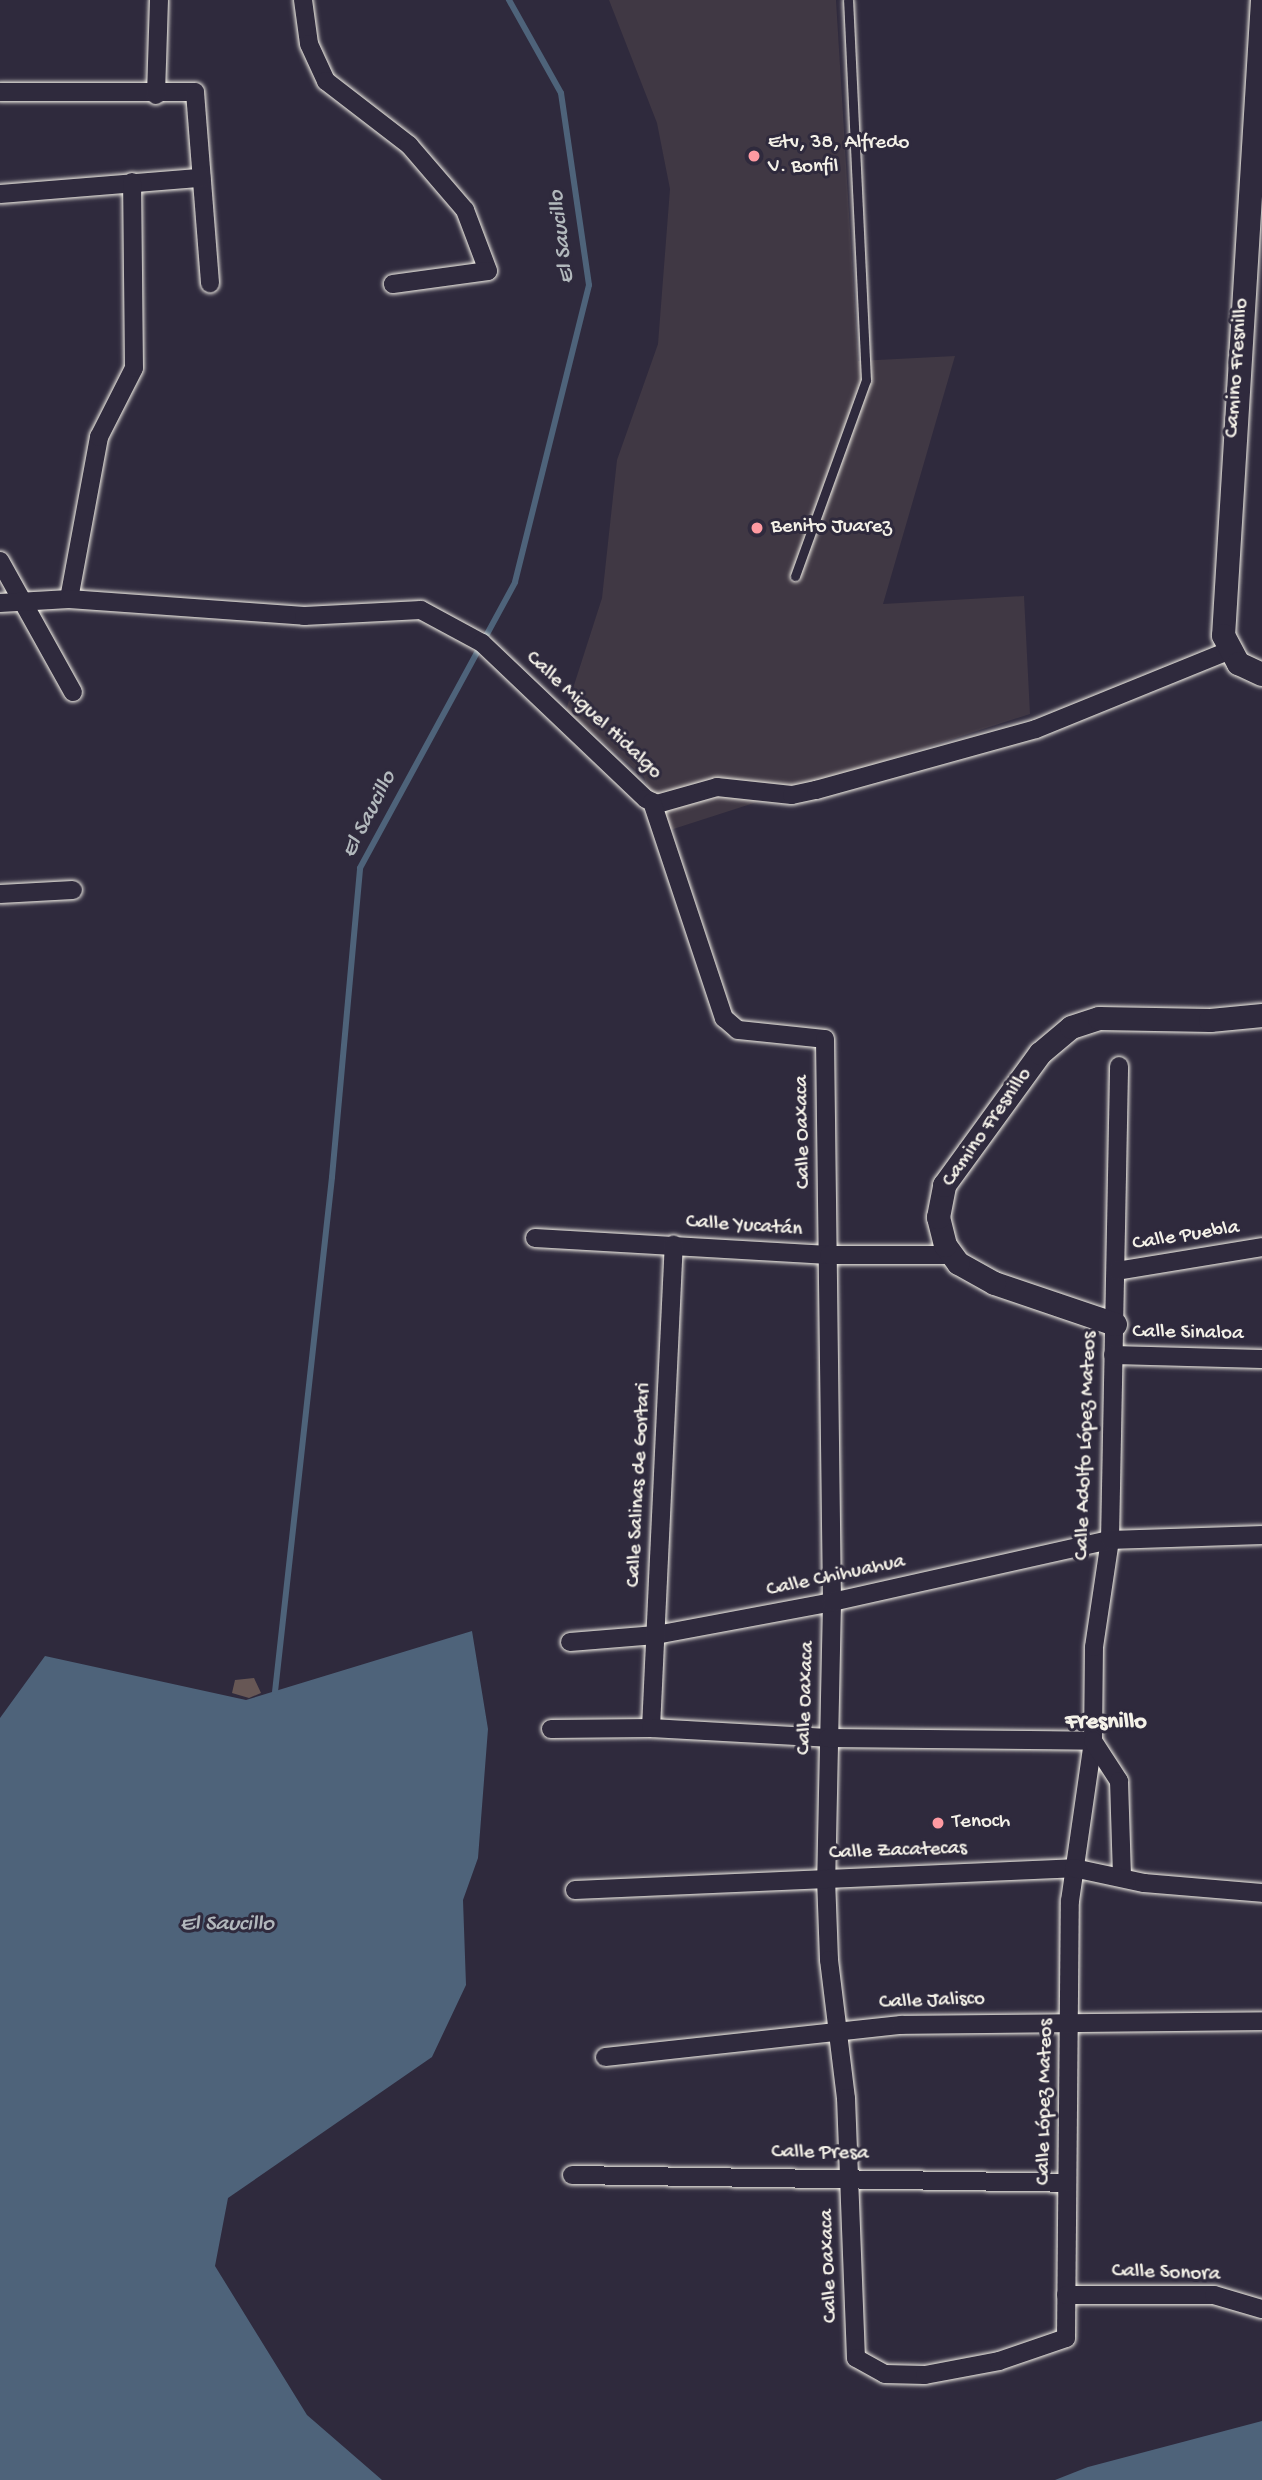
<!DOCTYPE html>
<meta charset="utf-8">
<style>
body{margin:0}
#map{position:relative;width:1262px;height:2480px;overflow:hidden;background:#2f2a3d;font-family:"Gochi Hand",sans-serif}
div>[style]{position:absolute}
.built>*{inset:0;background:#403844}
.water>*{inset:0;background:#4e637a}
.stream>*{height:6px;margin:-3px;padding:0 3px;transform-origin:3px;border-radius:3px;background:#4e637a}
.building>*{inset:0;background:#675755}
.roads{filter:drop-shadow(0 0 2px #f4f1e8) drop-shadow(0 0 2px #f4f1e8)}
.service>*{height:9px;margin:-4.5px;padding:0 4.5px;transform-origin:4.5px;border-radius:4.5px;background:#2f2a3d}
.minor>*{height:18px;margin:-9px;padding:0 9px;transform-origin:9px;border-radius:9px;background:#2f2a3d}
.tertiary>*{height:23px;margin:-11.5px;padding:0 11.5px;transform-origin:11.5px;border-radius:11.5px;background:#2f2a3d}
.dots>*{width:19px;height:19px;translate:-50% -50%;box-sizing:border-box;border:4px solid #2f2a3d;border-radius:50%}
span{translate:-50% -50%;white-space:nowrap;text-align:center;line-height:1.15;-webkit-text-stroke:6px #2f2a3d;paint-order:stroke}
.poi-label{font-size:21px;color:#f4f1e8}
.left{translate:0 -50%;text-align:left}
.street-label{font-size:21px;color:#f4f1e8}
.water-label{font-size:23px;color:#b2b8bc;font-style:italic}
.quarter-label{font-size:24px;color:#f4f1e8;font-weight:700}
</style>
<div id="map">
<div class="built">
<div style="clip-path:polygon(609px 0,836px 0,858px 361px,955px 356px,883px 604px,1024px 596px,1030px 714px,664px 832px,644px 777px,566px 710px,602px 598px,617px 460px,658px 344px,670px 189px,657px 123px)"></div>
</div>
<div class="water">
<div style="clip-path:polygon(472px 1631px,488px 1729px,478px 1858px,463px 1900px,466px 1985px,432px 2057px,228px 2198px,215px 2266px,307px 2415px,382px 2480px,0 2480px,0 1718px,45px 1656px,246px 1700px)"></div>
<div style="clip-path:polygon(1262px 2421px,1262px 2480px,1055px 2480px,1088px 2467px)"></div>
</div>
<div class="stream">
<div style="left:275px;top:1692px;width:518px;rotate:-83.68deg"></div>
<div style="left:332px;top:1177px;width:310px;rotate:-84.8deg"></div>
<div style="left:360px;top:868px;width:325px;rotate:-61.5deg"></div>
<div style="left:515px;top:582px;width:306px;rotate:-76deg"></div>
<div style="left:589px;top:285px;width:194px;rotate:-98.3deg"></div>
<div style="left:561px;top:93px;width:107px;rotate:-119.2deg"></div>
</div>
<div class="building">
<div style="clip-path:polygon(254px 1678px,261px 1693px,249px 1698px,232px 1693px,235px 1680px)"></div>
</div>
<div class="roads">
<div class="service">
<div style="left:795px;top:576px;width:208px;rotate:-70.1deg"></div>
<div style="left:866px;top:380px;width:380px;rotate:-92.7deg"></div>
</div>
<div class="minor">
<div style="left:303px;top:0;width:44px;rotate:82.2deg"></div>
<div style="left:309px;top:44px;width:41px;rotate:65.3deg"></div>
<div style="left:326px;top:81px;width:105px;rotate:37.6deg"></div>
<div style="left:409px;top:145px;width:86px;rotate:49.3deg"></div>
<div style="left:465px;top:210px;width:65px;rotate:69.3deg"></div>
<div style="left:488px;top:271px;width:96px;rotate:172.2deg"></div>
<div style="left:0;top:92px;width:195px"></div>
<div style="left:195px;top:92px;width:192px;rotate:85.5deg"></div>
<div style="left:156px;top:95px;width:95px;rotate:-88.2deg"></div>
<div style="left:0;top:194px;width:202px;rotate:-4.6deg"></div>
<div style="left:0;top:561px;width:150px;rotate:60.9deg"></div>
<div style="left:69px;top:599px;width:165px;rotate:-79.5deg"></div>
<div style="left:99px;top:437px;width:77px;rotate:-63.1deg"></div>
<div style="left:134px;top:368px;width:186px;rotate:-90.6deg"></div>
<div style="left:0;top:603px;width:69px;rotate:-3.3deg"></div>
<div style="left:69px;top:599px;width:236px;rotate:4.1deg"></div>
<div style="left:304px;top:616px;width:117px;rotate:-2.9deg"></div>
<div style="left:421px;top:610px;width:69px;rotate:28.4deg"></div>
<div style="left:482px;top:643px;width:226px;rotate:43.6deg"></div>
<div style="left:646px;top:799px;width:12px;rotate:24deg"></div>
<div style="left:657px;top:804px;width:62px;rotate:-15.8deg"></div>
<div style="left:717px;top:787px;width:75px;rotate:6.1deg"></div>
<div style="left:792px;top:795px;width:25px;rotate:-12deg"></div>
<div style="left:816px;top:790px;width:228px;rotate:-15.5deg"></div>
<div style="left:1036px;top:729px;width:207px;rotate:-22.1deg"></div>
<div style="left:652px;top:802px;width:228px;rotate:71.6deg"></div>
<div style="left:724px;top:1018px;width:18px;rotate:41deg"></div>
<div style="left:738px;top:1030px;width:87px;rotate:5.9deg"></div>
<div style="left:825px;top:1039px;width:563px;rotate:89.29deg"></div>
<div style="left:832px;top:1602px;width:276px;rotate:91.2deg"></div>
<div style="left:826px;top:1878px;width:82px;rotate:87.9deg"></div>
<div style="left:829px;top:1960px;width:139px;rotate:83deg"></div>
<div style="left:846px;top:2098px;width:260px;rotate:87.8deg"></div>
<div style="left:856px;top:2358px;width:33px;rotate:29deg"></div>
<div style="left:885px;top:2374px;width:40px;rotate:1.4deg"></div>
<div style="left:925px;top:2375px;width:75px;rotate:-10.7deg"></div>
<div style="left:999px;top:2361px;width:71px;rotate:-18.9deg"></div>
<div style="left:1066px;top:2338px;width:437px;rotate:-89.5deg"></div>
<div style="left:1070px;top:1901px;width:162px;rotate:-81.8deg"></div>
<div style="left:1093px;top:1741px;width:94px;rotate:-89.4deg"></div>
<div style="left:1094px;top:1647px;width:108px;rotate:-81.5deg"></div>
<div style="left:1110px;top:1540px;width:474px;rotate:-88.9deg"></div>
<div style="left:0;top:894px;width:73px;rotate:-3.1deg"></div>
<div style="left:535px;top:1238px;width:294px;rotate:3.3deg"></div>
<div style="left:829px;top:1255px;width:122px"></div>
<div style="left:1117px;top:1271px;width:147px;rotate:-9.4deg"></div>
<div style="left:1113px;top:1355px;width:149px;rotate:1.5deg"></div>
<div style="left:570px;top:1642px;width:86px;rotate:-4.7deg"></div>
<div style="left:656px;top:1635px;width:179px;rotate:-10.6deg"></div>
<div style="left:832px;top:1602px;width:285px;rotate:-12.6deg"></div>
<div style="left:1110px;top:1540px;width:152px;rotate:-1.9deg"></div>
<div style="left:651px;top:1728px;width:484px;rotate:-87.3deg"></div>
<div style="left:551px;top:1729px;width:100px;rotate:-0.6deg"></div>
<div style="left:651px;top:1728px;width:177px;rotate:3.2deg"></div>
<div style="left:828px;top:1738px;width:265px;rotate:0.6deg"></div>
<div style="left:1093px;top:1741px;width:48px;rotate:57deg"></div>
<div style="left:1119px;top:1781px;width:95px;rotate:88.2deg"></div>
<div style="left:575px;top:1890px;width:499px;rotate:-2.5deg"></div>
<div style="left:1074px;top:1868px;width:72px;rotate:12.1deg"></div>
<div style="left:1144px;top:1883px;width:118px;rotate:4.8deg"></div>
<div style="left:605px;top:2057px;width:298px;rotate:-6.2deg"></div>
<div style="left:901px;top:2025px;width:361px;rotate:-0.6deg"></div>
<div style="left:572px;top:2175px;width:495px;rotate:0.9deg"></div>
<div style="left:1066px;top:2295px;width:148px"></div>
<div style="left:1214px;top:2295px;width:50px;rotate:16.3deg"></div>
</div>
<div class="tertiary">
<div style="left:1262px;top:0;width:636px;rotate:93.51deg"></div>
<div style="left:1223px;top:635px;width:32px;rotate:62deg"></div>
<div style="left:1238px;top:663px;width:26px;rotate:25deg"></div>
<div style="left:1115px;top:1324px;width:128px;rotate:-161.3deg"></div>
<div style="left:994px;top:1283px;width:41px;rotate:-150.9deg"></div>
<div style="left:958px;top:1263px;width:22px;rotate:-126deg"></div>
<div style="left:945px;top:1245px;width:29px;rotate:-104deg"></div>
<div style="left:938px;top:1217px;width:33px;rotate:-79deg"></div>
<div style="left:944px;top:1185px;width:163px;rotate:-54deg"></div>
<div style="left:1040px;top:1053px;width:40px;rotate:-40deg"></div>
<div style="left:1071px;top:1027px;width:29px;rotate:-18deg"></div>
<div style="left:1099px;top:1018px;width:111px;rotate:1deg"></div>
<div style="left:1210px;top:1020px;width:52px;rotate:-5.5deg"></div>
</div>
</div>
<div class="dots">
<div style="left:754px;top:156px;background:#ff9aa2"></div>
<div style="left:757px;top:528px;background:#ff9aa2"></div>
<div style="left:938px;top:1823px;background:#ff9aa2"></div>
</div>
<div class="poi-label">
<span class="left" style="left:768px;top:156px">Etv, 38, Alfredo<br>V. Bonfil</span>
<span class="left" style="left:771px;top:528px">Benito Juarez</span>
<span class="left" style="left:952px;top:1823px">Tenoch</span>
</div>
<div class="street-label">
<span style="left:1238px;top:368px;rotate:-86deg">Camino Fresnillo</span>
<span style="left:593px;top:716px;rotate:43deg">Calle Miguel Hidalgo</span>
<span style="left:988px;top:1128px;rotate:-55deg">Camino Fresnillo</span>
<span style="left:804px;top:1132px;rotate:-91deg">Calle Oaxaca</span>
<span style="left:744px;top:1227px;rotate:4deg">Calle Yucatán</span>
<span style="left:1186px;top:1237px;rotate:-9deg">Calle Puebla</span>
<span style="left:1188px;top:1334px;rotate:1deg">Calle Sinaloa</span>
<span style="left:1087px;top:1446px;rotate:-88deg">Calle Adolfo López Mateos</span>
<span style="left:640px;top:1485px;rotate:-87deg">Calle Salinas de Gortari</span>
<span style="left:836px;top:1577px;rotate:-12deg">Calle Chihuahua</span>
<span style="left:807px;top:1698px;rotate:-88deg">Calle Oaxaca</span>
<span style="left:898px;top:1852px;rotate:-2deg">Calle Zacatecas</span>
<span style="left:932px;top:2002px;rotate:-2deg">Calle Jalisco</span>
<span style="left:1046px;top:2102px;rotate:-89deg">Calle López Mateos</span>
<span style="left:820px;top:2154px;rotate:1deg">Calle Presa</span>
<span style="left:830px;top:2266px;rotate:-92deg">Calle Oaxaca</span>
<span style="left:1166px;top:2274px;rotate:2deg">Calle Sonora</span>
</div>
<div class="water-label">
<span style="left:563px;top:237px;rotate:-97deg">El Saucillo</span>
<span style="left:370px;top:815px;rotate:-63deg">El Saucillo</span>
<span style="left:227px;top:1925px">El Saucillo</span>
</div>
<div class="quarter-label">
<span style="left:1106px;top:1723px">Fresnillo</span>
</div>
</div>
